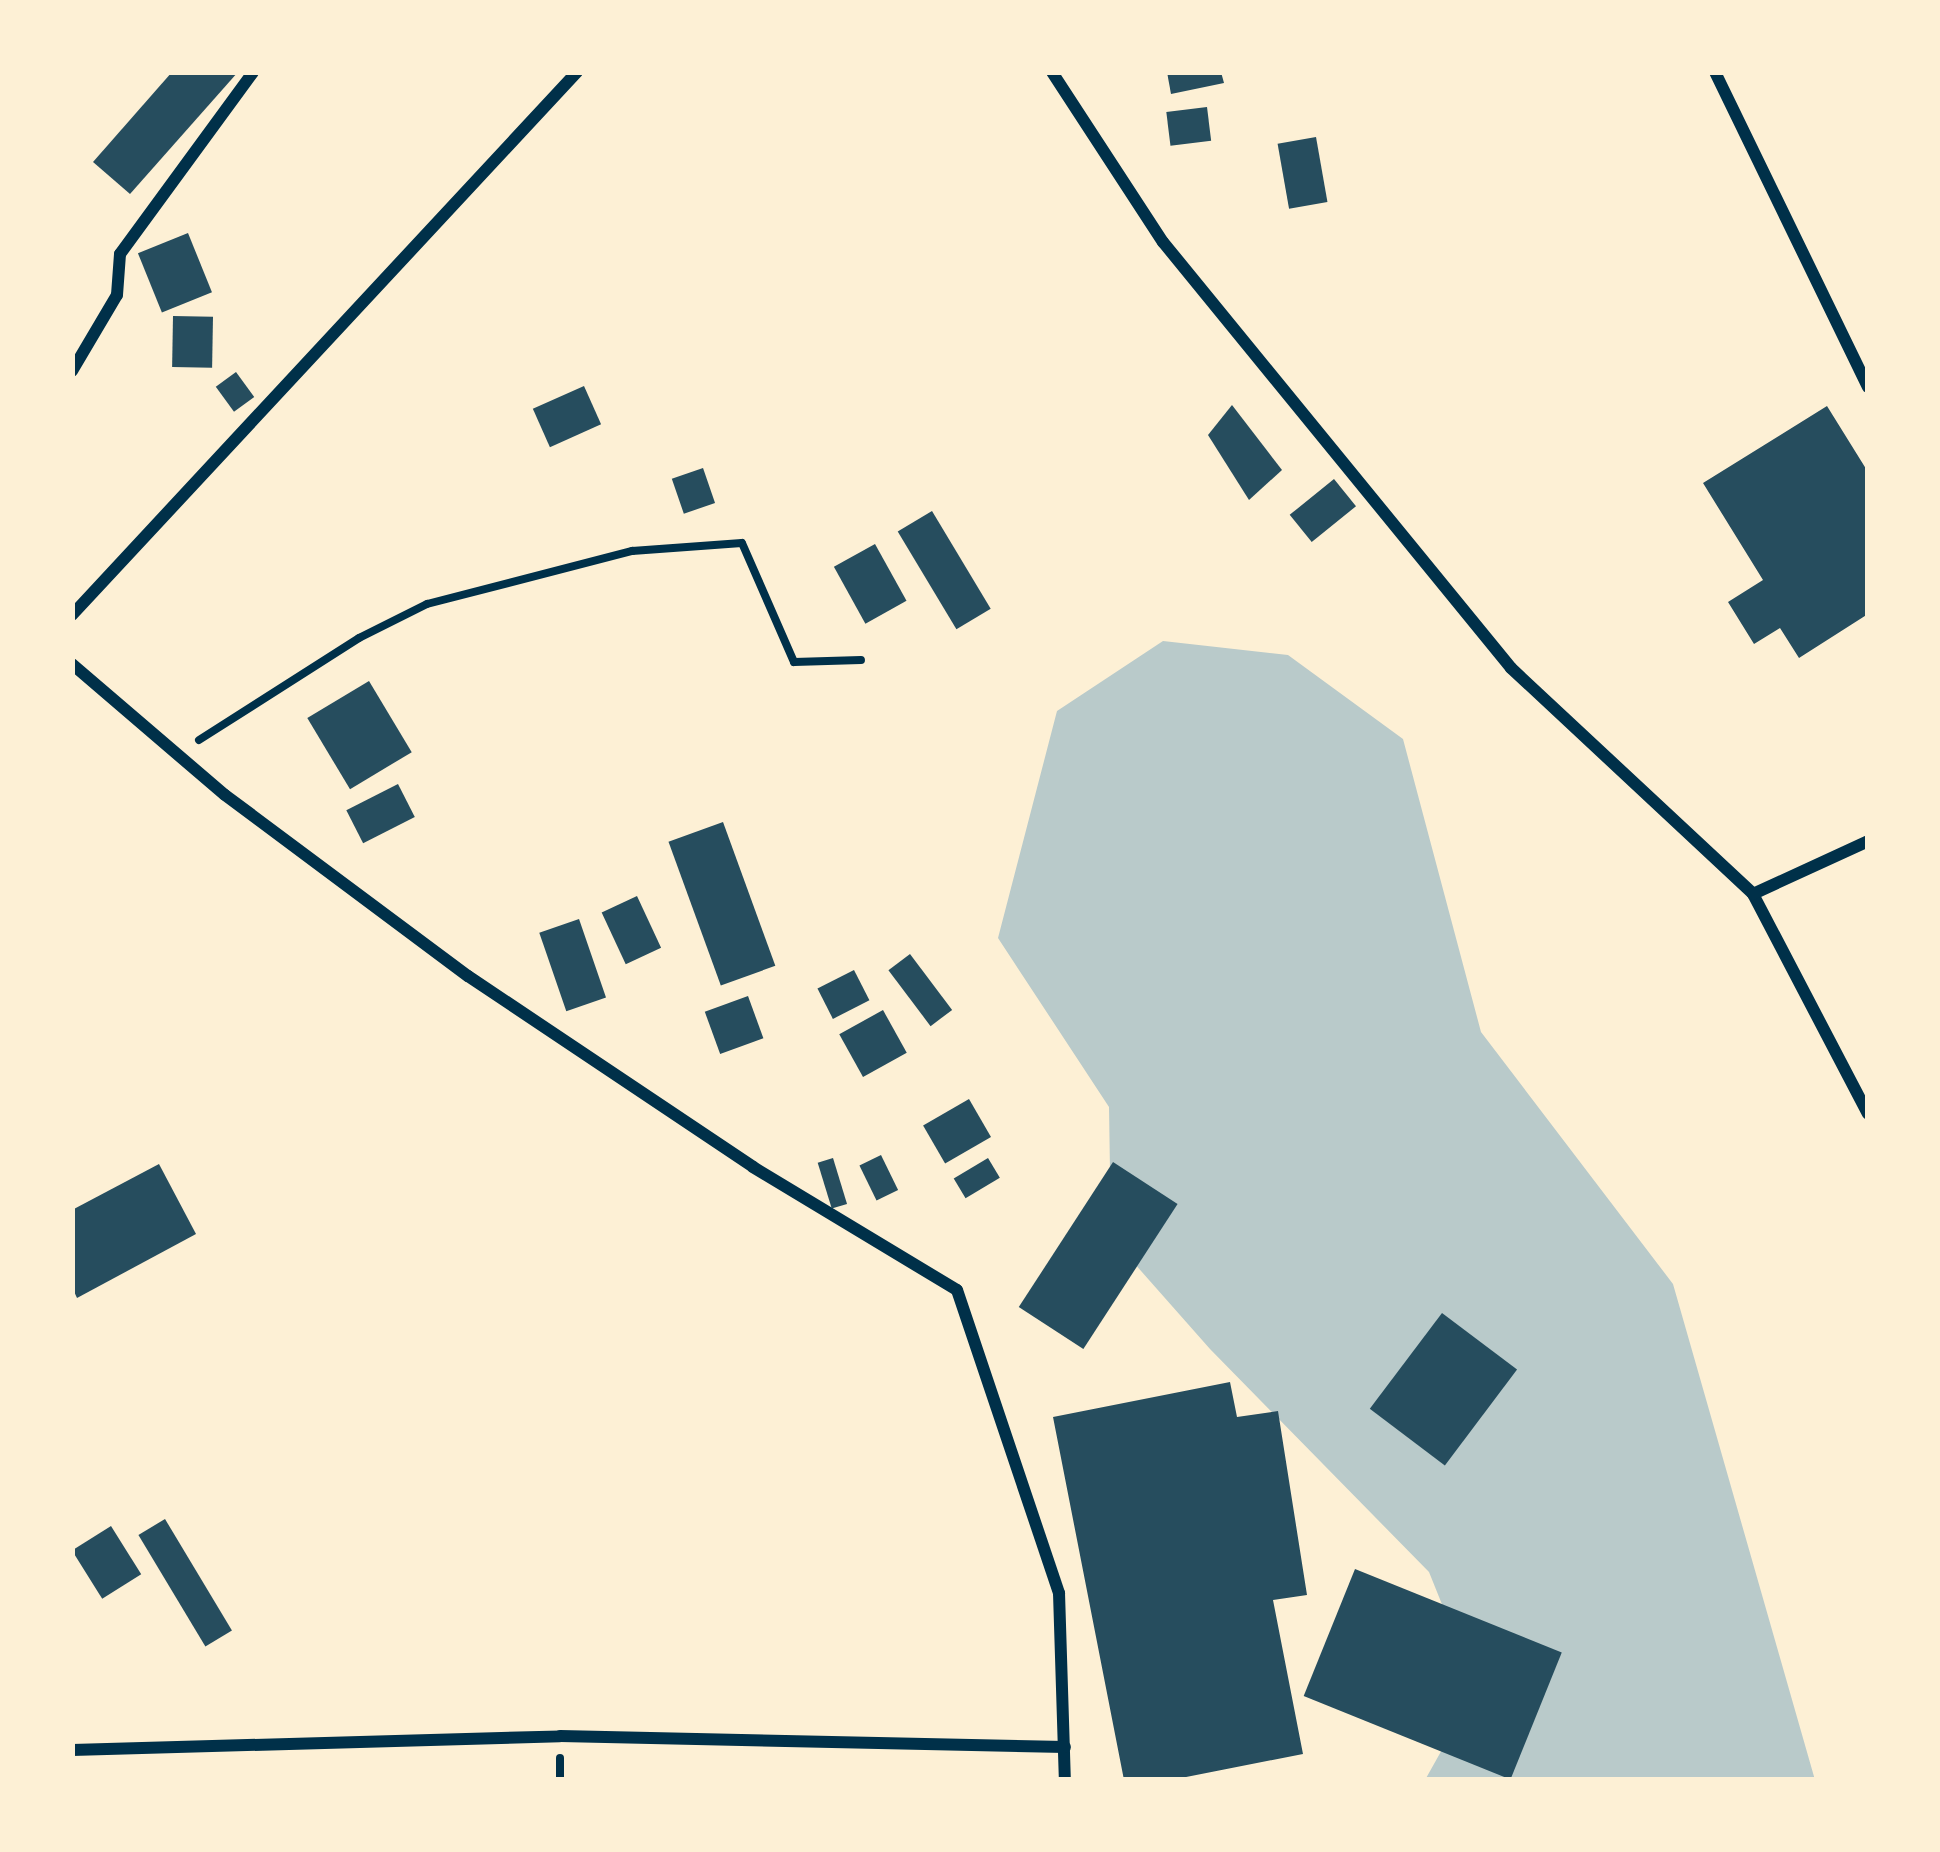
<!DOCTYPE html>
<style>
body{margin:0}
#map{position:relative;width:1940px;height:1852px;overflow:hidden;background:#fdf0d5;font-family:"Roboto Serif",serif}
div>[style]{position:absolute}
.green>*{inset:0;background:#b9caca}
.building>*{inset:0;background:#264d5e;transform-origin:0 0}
.path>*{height:8px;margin:-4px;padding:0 4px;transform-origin:4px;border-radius:4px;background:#003049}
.minor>*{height:12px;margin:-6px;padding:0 6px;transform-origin:6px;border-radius:6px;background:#003049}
span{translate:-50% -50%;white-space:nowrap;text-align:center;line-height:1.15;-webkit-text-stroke:12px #fdf0d5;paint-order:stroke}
.frame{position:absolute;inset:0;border:75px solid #fdf0d5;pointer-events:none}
</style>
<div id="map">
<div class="green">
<div style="clip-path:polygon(1163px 641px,1288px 655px,1403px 739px,1481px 1032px,1673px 1284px,1815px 1780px,1425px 1780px,1476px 1689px,1429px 1572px,1210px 1349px,1111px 1237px,1109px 1107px,998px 938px,1057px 711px)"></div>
</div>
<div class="building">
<div style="clip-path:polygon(172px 72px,238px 72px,130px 194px,93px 162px)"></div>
<div style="clip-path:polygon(1167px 72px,1221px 72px,1224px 83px,1171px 94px)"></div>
<div style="left:1207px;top:107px;width:34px;height:41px;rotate:83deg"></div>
<div style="left:1316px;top:137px;width:66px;height:39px;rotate:80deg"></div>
<div style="left:188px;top:233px;width:64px;height:54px;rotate:68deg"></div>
<div style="left:173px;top:316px;width:40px;height:51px;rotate:1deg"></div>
<div style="left:236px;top:372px;width:31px;height:25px;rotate:54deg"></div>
<div style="left:584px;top:386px;width:42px;height:56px;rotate:66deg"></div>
<div style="clip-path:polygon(1232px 405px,1282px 470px,1249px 500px,1208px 435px)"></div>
<div style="clip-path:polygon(1827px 406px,1868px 472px,1868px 614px,1799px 658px,1780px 628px,1754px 644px,1728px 602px,1763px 580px,1703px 483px)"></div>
<div style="left:703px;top:468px;width:37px;height:33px;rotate:71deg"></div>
<div style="left:1334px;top:479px;width:35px;height:57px;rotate:51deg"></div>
<div style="left:932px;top:511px;width:114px;height:40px;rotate:59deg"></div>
<div style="left:875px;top:544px;width:65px;height:47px;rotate:61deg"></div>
<div style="left:369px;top:681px;width:83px;height:72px;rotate:59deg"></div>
<div style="left:398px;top:784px;width:37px;height:58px;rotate:63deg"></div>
<div style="left:723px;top:822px;width:153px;height:58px;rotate:70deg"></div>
<div style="left:637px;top:896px;width:57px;height:39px;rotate:65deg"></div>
<div style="left:579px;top:919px;width:83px;height:42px;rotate:71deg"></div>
<div style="left:910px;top:954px;width:70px;height:27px;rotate:53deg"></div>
<div style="left:854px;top:970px;width:34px;height:41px;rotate:63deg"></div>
<div style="left:748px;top:996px;width:45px;height:46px;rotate:70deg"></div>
<div style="left:883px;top:1010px;width:49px;height:50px;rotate:61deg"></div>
<div style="left:969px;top:1099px;width:44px;height:53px;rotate:60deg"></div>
<div style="left:881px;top:1155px;width:39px;height:24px;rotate:64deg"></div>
<div style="left:833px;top:1158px;width:48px;height:16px;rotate:73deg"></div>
<div style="left:988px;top:1158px;width:23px;height:40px;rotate:59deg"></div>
<div style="left:1113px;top:1162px;width:77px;height:173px;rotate:33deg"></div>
<div style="clip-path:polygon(159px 1164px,196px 1234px,77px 1298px,72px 1287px,72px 1210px)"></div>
<div style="left:1442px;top:1313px;width:94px;height:120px;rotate:37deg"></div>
<div style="clip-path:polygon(1230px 1382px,1237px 1417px,1278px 1411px,1307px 1595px,1273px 1600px,1303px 1754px,1171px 1780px,1124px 1780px,1053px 1417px)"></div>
<div style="left:165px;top:1519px;width:130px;height:31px;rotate:59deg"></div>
<div style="left:111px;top:1526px;width:57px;height:46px;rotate:58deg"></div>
<div style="left:1355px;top:1569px;width:223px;height:137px;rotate:22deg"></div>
</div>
<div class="path">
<div style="left:199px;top:740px;width:190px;rotate:-32.5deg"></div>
<div style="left:359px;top:638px;width:76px;rotate:-26.6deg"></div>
<div style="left:427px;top:604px;width:212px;rotate:-14.5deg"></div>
<div style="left:632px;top:551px;width:110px;rotate:-4.2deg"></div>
<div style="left:742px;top:543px;width:130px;rotate:66.4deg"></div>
<div style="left:794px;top:662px;width:67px;rotate:-1.7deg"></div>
<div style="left:560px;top:1780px;width:22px;rotate:-90deg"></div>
</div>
<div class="minor">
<div style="left:1052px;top:72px;width:203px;rotate:56.9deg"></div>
<div style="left:1163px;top:242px;width:550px;rotate:50.75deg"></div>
<div style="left:1511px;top:668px;width:331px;rotate:43deg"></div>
<div style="left:1753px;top:894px;width:248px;rotate:62.4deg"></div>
<div style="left:1715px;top:72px;width:350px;rotate:64.1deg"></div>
<div style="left:72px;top:371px;width:88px;rotate:-59.4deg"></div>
<div style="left:117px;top:295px;width:41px;rotate:-85.8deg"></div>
<div style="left:120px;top:254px;width:225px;rotate:-53.8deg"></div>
<div style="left:72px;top:615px;width:742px;rotate:-47.08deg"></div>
<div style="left:72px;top:664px;width:201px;rotate:40.6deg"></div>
<div style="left:225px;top:795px;width:303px;rotate:36.7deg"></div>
<div style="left:468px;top:976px;width:343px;rotate:33.8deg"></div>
<div style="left:753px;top:1167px;width:238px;rotate:31.1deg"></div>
<div style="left:957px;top:1290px;width:320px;rotate:71.4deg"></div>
<div style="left:1059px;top:1593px;width:187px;rotate:88.2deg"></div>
<div style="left:1753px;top:894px;width:127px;rotate:-24.7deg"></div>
<div style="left:72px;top:1750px;width:488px;rotate:-1.6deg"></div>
<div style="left:560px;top:1736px;width:505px;rotate:1.25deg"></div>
</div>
<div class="frame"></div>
</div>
